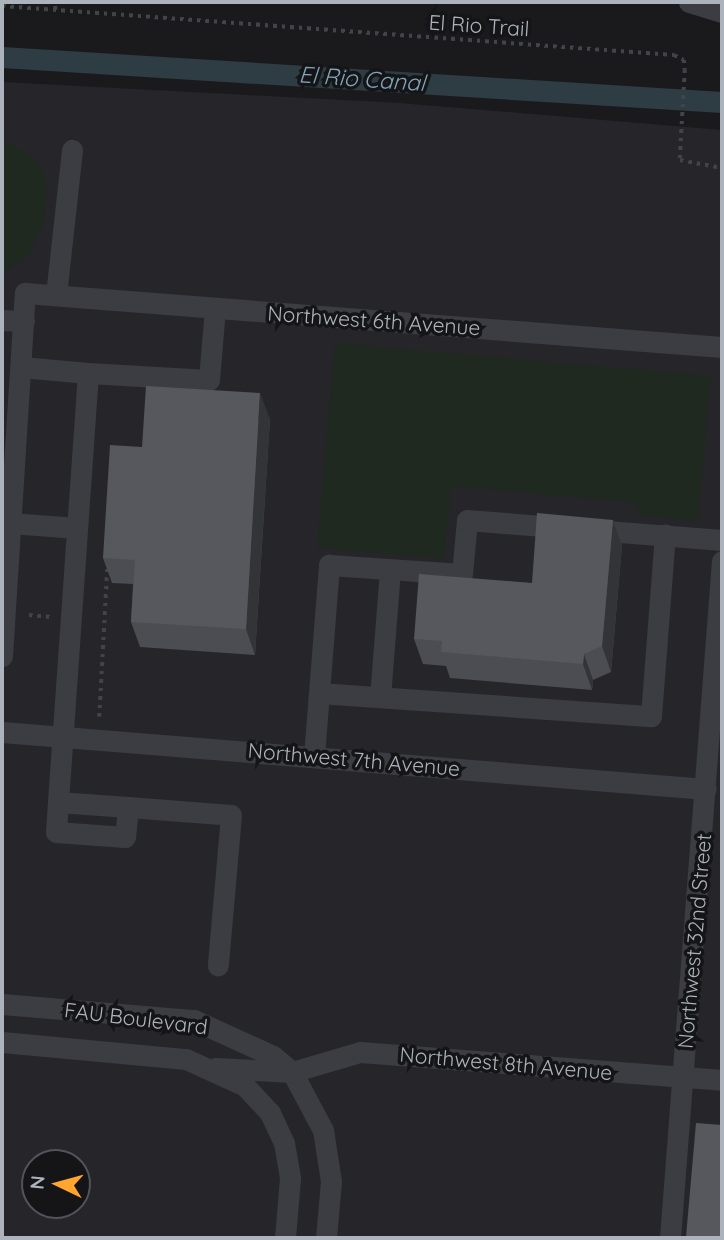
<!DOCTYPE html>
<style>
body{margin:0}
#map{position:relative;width:724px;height:1240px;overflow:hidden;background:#1a1a1d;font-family:Quicksand,sans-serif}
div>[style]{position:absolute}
.built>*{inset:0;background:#26262a}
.green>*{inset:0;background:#1f2920}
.canal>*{height:21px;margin:-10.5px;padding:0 10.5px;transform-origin:10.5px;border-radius:10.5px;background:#2e3c43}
.path>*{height:3.5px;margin-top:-1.75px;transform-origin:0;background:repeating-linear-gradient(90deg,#414449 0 3.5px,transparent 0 8.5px)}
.minor>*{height:21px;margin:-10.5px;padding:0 10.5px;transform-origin:10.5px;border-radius:10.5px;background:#3b3d42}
.wall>*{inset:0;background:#4b4d52}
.shaded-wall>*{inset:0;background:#333438}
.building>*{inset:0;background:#56585e}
span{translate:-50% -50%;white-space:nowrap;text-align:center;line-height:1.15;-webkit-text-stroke:7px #151518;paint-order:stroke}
.street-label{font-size:21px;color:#acb3bd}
.water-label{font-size:23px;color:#81a5ba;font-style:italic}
.frame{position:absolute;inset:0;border:4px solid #acb3bd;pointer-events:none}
.north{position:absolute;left:21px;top:1149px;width:70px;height:70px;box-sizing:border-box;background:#151518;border:2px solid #51545a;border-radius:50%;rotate:275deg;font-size:19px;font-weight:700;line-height:28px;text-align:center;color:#acb3bd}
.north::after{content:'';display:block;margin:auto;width:24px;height:32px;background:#ffa530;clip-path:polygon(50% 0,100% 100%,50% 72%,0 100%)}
</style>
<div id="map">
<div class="built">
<div style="clip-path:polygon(evenodd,2px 82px,399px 103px,722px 130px,722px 1238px,2px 1238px,2px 82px,35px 1163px,77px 1163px,77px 1205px,35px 1205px,35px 1163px)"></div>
</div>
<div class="green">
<div style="clip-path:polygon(2px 140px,36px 159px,47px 185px,44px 222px,29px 254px,2px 276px)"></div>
<div style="clip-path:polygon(335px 343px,711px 376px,698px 521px,637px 515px,638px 503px,451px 486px,444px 559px,317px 548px)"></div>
</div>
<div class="canal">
<div style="left:2px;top:57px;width:721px;rotate:3.58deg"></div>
</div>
<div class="path">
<div style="left:2px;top:6px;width:674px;rotate:4.17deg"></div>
<div style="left:674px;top:55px;width:11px;rotate:27deg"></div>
<div style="left:684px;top:60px;width:10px;rotate:84deg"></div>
<div style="left:685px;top:70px;width:90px;rotate:93.2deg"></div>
<div style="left:680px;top:160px;width:43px;rotate:10.8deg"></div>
<div style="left:55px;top:10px;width:8px;rotate:-90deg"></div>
<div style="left:29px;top:615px;width:22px;rotate:5deg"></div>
<div style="left:99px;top:717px;width:149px;rotate:-86.9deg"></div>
</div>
<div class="minor">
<div style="left:689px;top:2px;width:34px;rotate:17deg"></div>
<div style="left:56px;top:295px;width:146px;rotate:-83.7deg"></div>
<div style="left:215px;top:308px;width:72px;rotate:94.8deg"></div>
<div style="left:209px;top:380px;width:121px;rotate:-176.7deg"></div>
<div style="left:88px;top:373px;width:460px;rotate:94deg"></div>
<div style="left:56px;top:832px;width:69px;rotate:4.1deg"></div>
<div style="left:125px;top:837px;width:30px;rotate:-84deg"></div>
<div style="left:128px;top:807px;width:103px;rotate:4.4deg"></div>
<div style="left:231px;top:815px;width:151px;rotate:95deg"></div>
<div style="left:2px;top:320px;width:22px;rotate:3deg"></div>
<div style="left:21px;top:367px;width:67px;rotate:5.1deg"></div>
<div style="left:10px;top:523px;width:67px;rotate:4.3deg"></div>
<div style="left:2px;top:656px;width:364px;rotate:-86.4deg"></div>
<div style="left:25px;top:293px;width:699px;rotate:4.43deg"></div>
<div style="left:319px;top:693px;width:333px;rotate:4deg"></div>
<div style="left:651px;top:716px;width:182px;rotate:-85.6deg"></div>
<div style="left:380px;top:697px;width:127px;rotate:-85.5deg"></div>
<div style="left:2px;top:732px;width:706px;rotate:4.63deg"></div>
<div style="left:314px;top:756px;width:192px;rotate:-85.5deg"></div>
<div style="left:329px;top:565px;width:133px;rotate:3.9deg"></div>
<div style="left:462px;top:574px;width:54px;rotate:-84.7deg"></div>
<div style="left:467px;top:520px;width:256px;rotate:4.5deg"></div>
<div style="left:58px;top:802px;width:70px;rotate:4.1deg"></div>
<div style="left:2px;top:1004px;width:193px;rotate:4.8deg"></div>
<div style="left:194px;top:1020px;width:87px;rotate:24.5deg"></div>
<div style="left:273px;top:1056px;width:25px;rotate:40deg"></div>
<div style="left:292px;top:1072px;width:66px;rotate:61.9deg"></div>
<div style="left:323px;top:1130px;width:52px;rotate:81.1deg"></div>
<div style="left:331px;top:1181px;width:57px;rotate:95deg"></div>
<div style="left:2px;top:1042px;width:185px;rotate:5.3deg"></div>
<div style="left:186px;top:1059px;width:65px;rotate:24.6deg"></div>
<div style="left:245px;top:1086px;width:37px;rotate:47deg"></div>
<div style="left:270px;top:1113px;width:33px;rotate:65deg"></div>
<div style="left:284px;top:1143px;width:36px;rotate:80deg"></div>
<div style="left:290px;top:1178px;width:60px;rotate:94.8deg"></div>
<div style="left:215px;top:1068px;width:77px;rotate:3deg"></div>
<div style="left:292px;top:1072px;width:71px;rotate:-16.4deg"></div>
<div style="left:360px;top:1052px;width:363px;rotate:4.4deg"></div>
<div style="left:670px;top:1238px;width:679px;rotate:-85.61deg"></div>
</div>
<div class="wall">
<div style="clip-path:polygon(270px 419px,255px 655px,140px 647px,131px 622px,133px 584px,112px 583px,103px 558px,142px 447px)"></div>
<div style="clip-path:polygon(613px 520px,622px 545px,611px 672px,593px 680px,592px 690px,450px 678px,446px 666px,423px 664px,414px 639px,532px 583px)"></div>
</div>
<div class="shaded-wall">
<div style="clip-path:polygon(260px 393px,270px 419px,255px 655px,246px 629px)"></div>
<div style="clip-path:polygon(613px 520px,622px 545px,611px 672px,602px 646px)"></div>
<div style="clip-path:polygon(584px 654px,593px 680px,592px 690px,583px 664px)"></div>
</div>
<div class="building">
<div style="clip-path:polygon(146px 386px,260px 393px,246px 629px,131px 622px,135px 560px,103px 558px,110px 445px,142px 447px)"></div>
<div style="clip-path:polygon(537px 513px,613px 520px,602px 646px,584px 654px,583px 664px,441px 652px,442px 641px,414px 639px,419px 574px,532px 583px)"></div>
<div style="clip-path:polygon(696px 1123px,722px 1125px,722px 1238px,686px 1237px)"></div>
</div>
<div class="street-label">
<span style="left:479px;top:25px;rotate:4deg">El Rio Trail</span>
<span style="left:374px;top:320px;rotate:4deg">Northwest 6th Avenue</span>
<span style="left:354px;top:759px;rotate:5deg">Northwest 7th Avenue</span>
<span style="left:694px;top:941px;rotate:-85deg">Northwest 32nd Street</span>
<span style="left:136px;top:1018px;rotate:7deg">FAU Boulevard</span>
<span style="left:506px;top:1063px;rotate:5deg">Northwest 8th Avenue</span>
</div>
<div class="water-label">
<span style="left:362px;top:79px;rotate:4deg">El Rio Canal</span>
</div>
<div class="frame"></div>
<div class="north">N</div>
</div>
